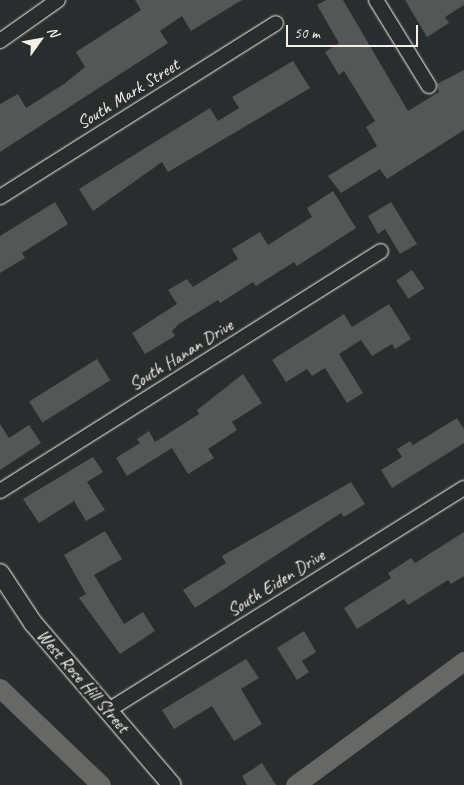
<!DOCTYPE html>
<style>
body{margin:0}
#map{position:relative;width:464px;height:785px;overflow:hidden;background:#2a2d2e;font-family:Caveat,sans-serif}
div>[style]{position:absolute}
.canal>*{height:19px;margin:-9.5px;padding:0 9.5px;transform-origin:9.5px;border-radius:9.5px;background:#676866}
.building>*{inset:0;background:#555756;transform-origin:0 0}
.roads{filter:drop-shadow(0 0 1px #f4f1e8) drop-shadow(0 0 1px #f4f1e8)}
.minor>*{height:14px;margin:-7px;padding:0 7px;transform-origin:7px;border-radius:7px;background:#2a2d2e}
.tertiary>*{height:18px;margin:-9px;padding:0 9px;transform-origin:9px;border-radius:9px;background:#2a2d2e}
span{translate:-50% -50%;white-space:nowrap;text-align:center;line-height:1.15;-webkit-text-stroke:4.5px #2a2d2e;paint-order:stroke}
.street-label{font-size:18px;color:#f4f1e8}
.north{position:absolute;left:15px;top:15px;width:50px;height:50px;-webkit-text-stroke:4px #2a2d2e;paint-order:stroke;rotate:58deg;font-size:14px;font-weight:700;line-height:20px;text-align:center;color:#f4f1e8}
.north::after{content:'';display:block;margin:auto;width:18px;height:22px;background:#f4f1e8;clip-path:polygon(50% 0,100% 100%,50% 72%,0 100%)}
.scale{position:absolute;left:286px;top:25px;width:132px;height:22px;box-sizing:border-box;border:2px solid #f4f1e8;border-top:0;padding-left:6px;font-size:15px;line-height:18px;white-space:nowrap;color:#f4f1e8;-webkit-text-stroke:4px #2a2d2e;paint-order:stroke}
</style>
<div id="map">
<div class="canal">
<div style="left:0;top:688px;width:140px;rotate:43.8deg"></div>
<div style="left:295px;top:785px;width:210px;rotate:-36.3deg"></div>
</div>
<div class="building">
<div style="clip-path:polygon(135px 0,242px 0,191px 31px,182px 16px,160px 31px,168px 43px,0 152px,0 104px,18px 94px,26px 108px,64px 84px,85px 67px,76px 52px,141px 10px)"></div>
<div style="clip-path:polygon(326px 0,343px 0,408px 111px,439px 92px,437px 84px,464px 70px,464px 130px,387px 179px,380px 169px,341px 193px,328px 176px,377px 146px,366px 127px,375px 121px,344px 71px,339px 75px,325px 52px,339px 43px,317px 5px)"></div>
<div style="clip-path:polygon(405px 0,464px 0,464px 5px,445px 17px,449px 23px,427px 37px)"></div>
<div style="clip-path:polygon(293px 61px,310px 88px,168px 172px,162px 162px,93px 211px,79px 189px,210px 108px,218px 121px,239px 108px,232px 97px)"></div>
<div style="clip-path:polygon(333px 191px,356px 228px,297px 266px,294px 262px,256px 286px,253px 282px,220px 303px,218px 300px,179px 324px,172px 331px,175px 336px,145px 354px,132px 333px,177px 304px,168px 290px,187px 279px,193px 287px,238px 259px,232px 249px,260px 232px,268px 245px,312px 217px,307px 208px)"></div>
<div style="clip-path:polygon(55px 202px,68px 224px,22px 253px,25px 258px,0 273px,0 236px)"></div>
<div style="clip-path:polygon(391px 202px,417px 244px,400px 254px,385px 229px,378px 234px,368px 216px)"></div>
<div style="left:412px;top:270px;width:22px;height:19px;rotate:56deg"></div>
<div style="clip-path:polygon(389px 304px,411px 339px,395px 349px,392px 344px,372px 356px,361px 340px,339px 354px,363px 393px,347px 403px,325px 368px,312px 376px,307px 369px,286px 382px,272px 360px,344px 314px,352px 327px)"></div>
<div style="left:97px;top:359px;width:25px;height:80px;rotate:58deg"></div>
<div style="clip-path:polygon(243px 374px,262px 403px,232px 422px,237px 430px,208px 449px,214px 458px,188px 474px,172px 448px,127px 476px,116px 458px,140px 443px,137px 439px,149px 431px,155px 442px,199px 414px,197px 410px)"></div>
<div style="clip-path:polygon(457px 418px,464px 429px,464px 443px,392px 488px,381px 470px,402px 457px,397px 449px,410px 441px,413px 445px)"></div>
<div style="clip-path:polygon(0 424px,9px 438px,29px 425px,41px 443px,0 470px)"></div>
<div style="clip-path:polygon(93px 457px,103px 472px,87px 482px,105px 510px,86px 521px,74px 501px,39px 523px,23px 499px)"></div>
<div style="clip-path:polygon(351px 482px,365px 504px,344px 517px,341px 513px,195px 608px,183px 590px,226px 563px,222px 556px)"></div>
<div style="clip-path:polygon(105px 531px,122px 559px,94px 575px,124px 624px,143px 612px,155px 631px,120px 654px,79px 598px,86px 594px,64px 555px)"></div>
<div style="clip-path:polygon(464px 532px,464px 576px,451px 584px,448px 580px,408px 605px,404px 599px,357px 629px,344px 608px,391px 578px,388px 573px,411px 558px,415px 563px)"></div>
<div style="clip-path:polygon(304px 631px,316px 652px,302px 661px,309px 672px,297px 680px,277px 648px)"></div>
<div style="clip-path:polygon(246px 659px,259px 678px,241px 689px,262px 724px,234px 741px,212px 706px,174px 729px,162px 710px)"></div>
<div style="clip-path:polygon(262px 763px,276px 785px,247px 785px,242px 776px)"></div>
</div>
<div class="roads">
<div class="minor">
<div style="left:376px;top:0;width:101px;rotate:58.4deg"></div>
<div style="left:0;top:41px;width:71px;rotate:-35.3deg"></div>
<div style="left:0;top:197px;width:326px;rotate:-32.2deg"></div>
<div style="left:0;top:491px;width:450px;rotate:-32.2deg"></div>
<div style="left:107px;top:711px;width:421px;rotate:-32deg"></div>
</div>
<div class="tertiary">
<div style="left:0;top:573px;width:60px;rotate:56.6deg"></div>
<div style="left:33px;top:623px;width:213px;rotate:49.4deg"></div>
</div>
</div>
<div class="street-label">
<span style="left:128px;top:94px;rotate:-32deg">South Mark Street</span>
<span style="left:181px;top:355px;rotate:-32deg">South Hanan Drive</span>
<span style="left:276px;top:583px;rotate:-32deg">South Eiden Drive</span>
<span style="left:83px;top:681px;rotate:49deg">West Rose Hill Street</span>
</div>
<div class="north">N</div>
<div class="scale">50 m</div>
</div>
